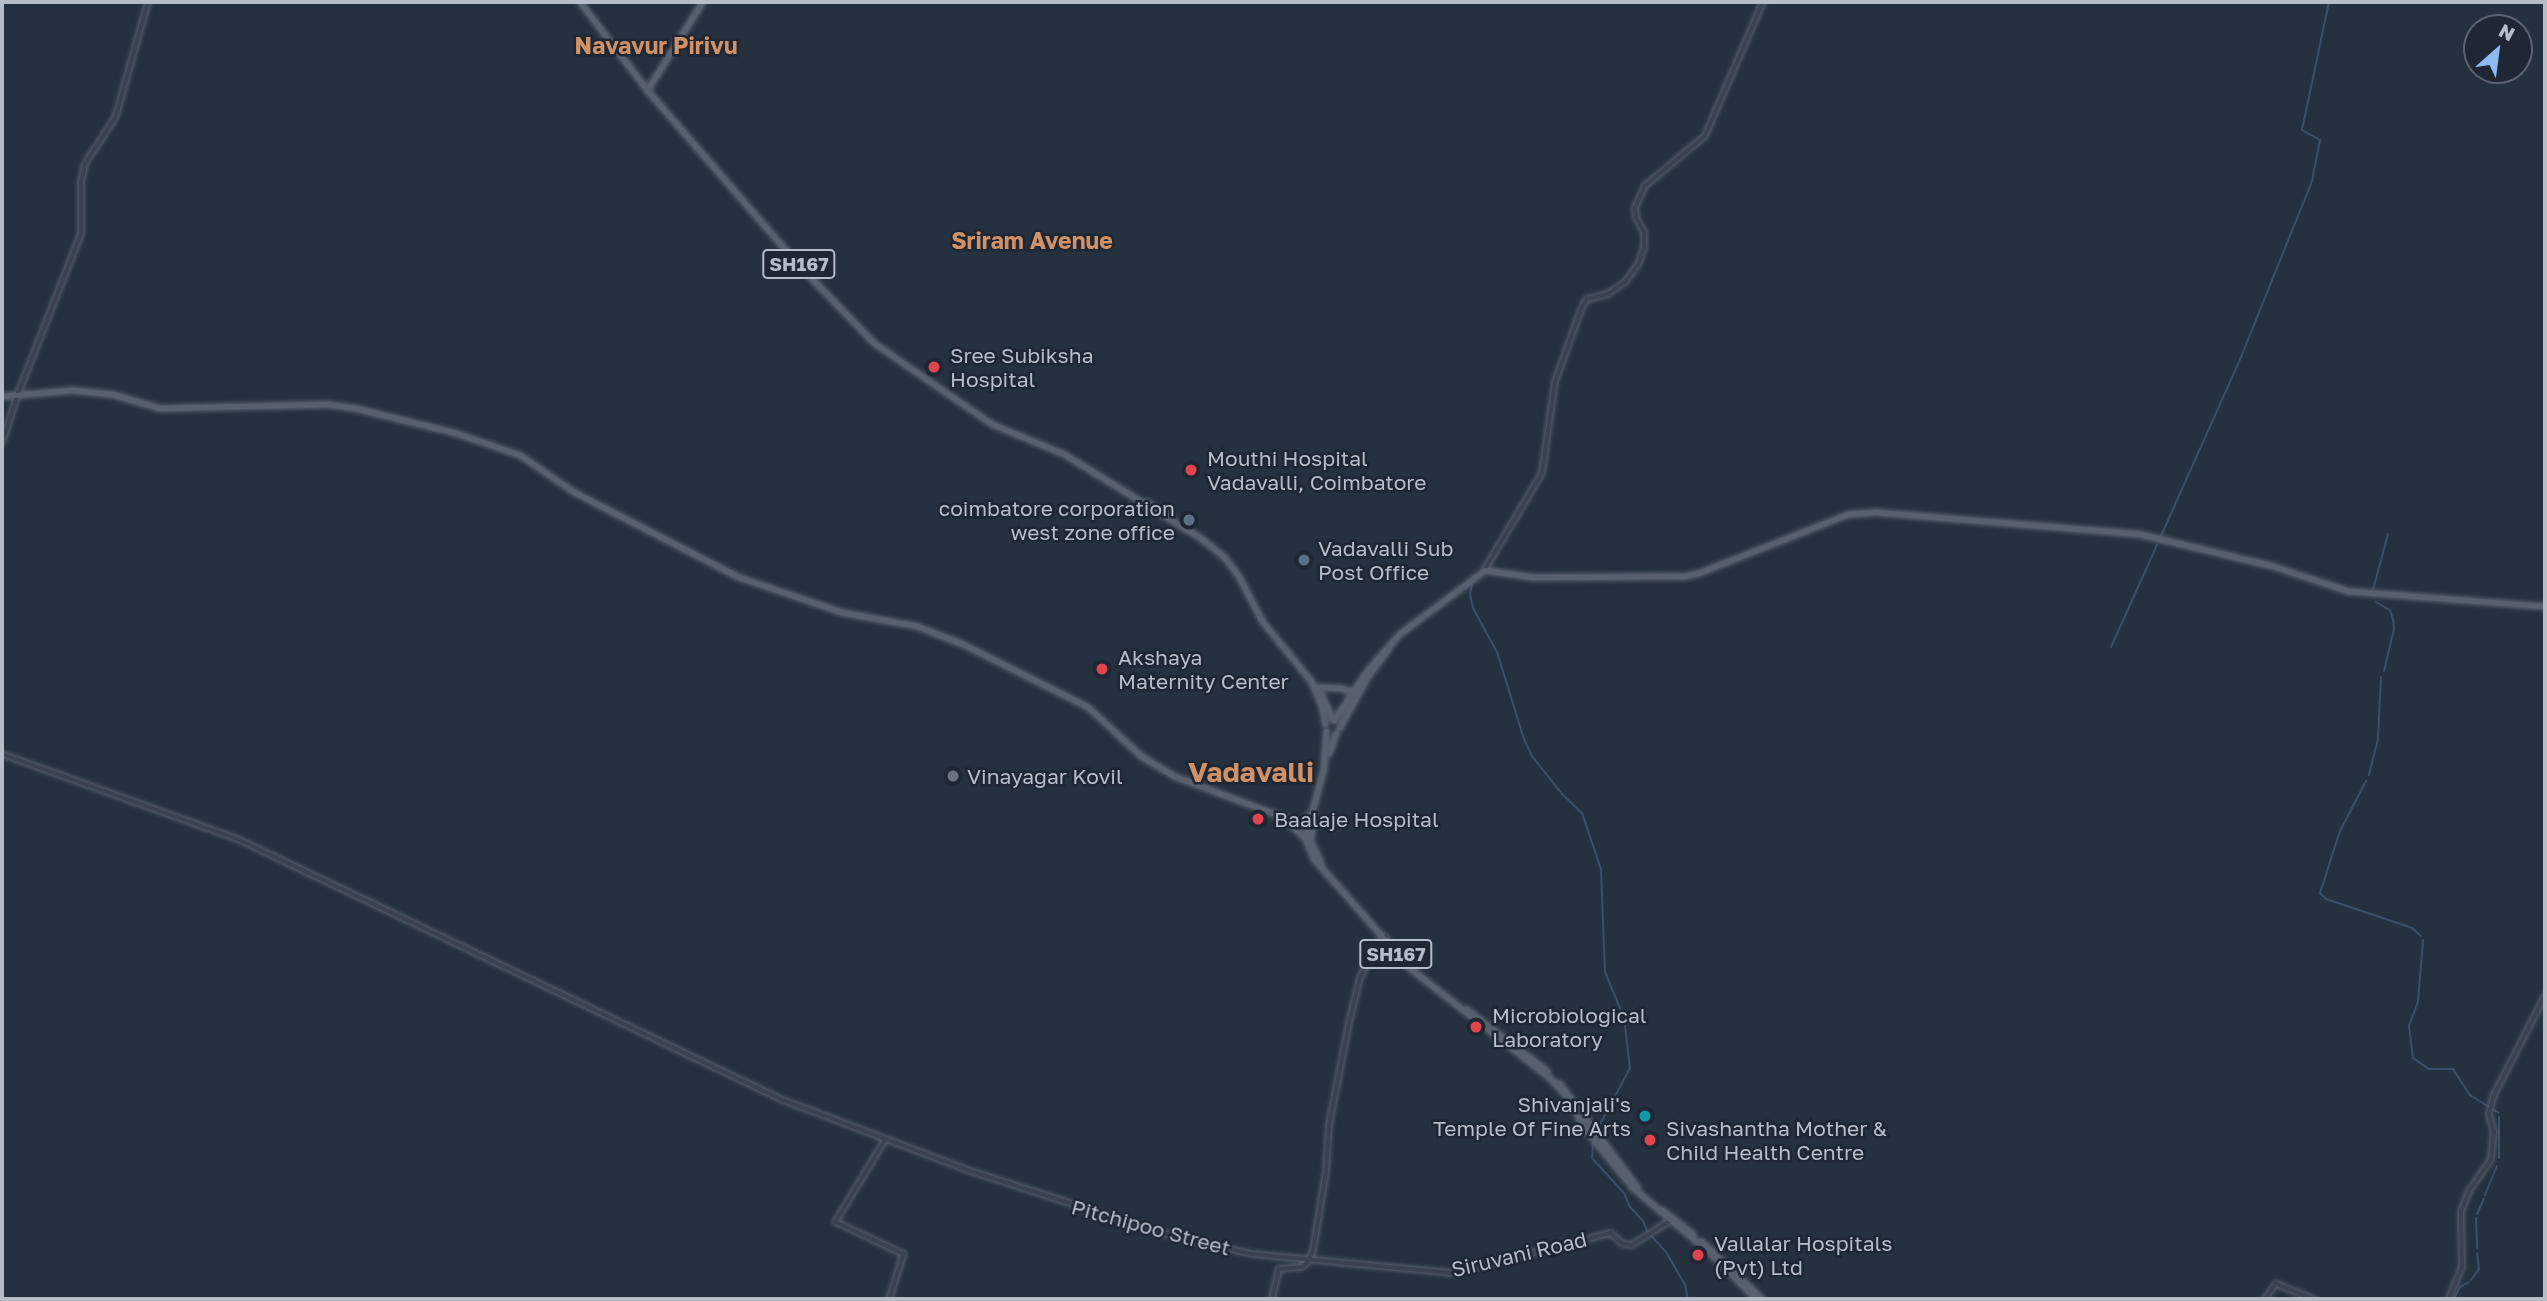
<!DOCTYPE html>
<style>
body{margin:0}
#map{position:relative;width:2547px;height:1301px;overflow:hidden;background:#25313e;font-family:"Golos Text",sans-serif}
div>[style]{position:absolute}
.stream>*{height:2px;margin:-1px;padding:0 1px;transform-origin:1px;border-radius:1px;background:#3b4f66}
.roads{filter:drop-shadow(0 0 2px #57606c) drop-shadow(0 0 2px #57606c)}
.minor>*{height:3.5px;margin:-1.75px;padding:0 1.75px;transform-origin:1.75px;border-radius:1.75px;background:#39424e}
.major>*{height:5px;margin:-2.5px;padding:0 2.5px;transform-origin:2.5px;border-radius:2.5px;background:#57616e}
.dots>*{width:19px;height:19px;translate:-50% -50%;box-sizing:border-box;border:4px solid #1e2733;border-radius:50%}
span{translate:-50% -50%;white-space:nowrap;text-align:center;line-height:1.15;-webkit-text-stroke:5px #1e2733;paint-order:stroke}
.shield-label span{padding:2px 5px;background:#1e2733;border:2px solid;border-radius:5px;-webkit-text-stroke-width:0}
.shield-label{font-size:19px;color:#b5bdc9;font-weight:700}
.poi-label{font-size:21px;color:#b5bdc9}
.left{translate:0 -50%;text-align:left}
.right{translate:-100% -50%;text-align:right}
.street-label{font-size:21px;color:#b5bdc9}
.neighbourhood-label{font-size:23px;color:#d19167;font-weight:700}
.district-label{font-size:28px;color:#d19167;font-weight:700}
.frame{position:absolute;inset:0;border:4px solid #b5bdc9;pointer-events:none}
.north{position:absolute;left:2463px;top:14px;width:70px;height:70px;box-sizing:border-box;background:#1e2733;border:2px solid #5a636f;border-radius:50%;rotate:28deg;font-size:19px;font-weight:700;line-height:28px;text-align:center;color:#b5bdc9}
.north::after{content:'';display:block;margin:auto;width:24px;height:32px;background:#8ebaf4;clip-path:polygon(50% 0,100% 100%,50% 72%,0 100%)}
</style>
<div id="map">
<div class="stream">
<div style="left:2161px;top:536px;width:196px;rotate:-65.9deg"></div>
<div style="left:2241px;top:357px;width:190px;rotate:-68deg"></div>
<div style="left:2312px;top:181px;width:42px;rotate:-79deg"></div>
<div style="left:2320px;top:140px;width:21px;rotate:-151deg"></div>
<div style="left:2302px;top:130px;width:131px;rotate:-78.1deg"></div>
<div style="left:1472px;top:585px;width:9px;rotate:103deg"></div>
<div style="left:1470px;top:594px;width:14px;rotate:78deg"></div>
<div style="left:1473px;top:608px;width:50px;rotate:61.4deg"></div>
<div style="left:1497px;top:652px;width:91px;rotate:72.8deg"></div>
<div style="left:1524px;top:739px;width:19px;rotate:65deg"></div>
<div style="left:1532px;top:756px;width:48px;rotate:51.7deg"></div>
<div style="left:1562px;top:794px;width:28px;rotate:44deg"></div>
<div style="left:1582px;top:813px;width:59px;rotate:71.3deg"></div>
<div style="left:1601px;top:869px;width:103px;rotate:87.8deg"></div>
<div style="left:1605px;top:972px;width:50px;rotate:67.6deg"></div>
<div style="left:1624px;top:1018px;width:50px;rotate:83.2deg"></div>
<div style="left:1630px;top:1068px;width:70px;rotate:118deg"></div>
<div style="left:2373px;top:590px;width:58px;rotate:-75deg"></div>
<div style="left:2376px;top:602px;width:16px;rotate:30deg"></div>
<div style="left:2390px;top:610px;width:9px;rotate:72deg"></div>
<div style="left:2393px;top:619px;width:10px;rotate:84deg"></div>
<div style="left:2394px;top:629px;width:43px;rotate:103.4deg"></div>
<div style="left:2111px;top:647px;width:112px;rotate:-65.7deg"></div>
<div style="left:2369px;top:775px;width:38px;rotate:-76deg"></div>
<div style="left:2378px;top:738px;width:61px;rotate:-87.2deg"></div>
<div style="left:2366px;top:781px;width:56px;rotate:117.5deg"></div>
<div style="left:2340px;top:831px;width:65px;rotate:107.9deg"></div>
<div style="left:2320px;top:893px;width:8px;rotate:45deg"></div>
<div style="left:2326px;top:899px;width:91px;rotate:18.6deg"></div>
<div style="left:2412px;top:928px;width:12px;rotate:42deg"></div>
<div style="left:2423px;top:940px;width:62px;rotate:94.6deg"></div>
<div style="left:2418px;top:1002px;width:26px;rotate:111deg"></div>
<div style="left:2409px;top:1026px;width:32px;rotate:83deg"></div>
<div style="left:2413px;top:1058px;width:19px;rotate:35deg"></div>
<div style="left:2429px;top:1069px;width:24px"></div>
<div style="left:2453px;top:1069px;width:31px;rotate:57deg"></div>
<div style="left:2470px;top:1095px;width:34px;rotate:32deg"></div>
<div style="left:1593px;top:1141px;width:17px;rotate:93deg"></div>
<div style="left:1592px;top:1158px;width:47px;rotate:47.6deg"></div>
<div style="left:1624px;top:1193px;width:15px;rotate:67deg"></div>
<div style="left:1630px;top:1207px;width:19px;rotate:47deg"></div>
<div style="left:1643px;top:1221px;width:11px;rotate:68deg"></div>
<div style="left:1647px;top:1231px;width:28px;rotate:48deg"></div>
<div style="left:1666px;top:1252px;width:38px;rotate:60deg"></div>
<div style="left:1685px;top:1285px;width:14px;rotate:78deg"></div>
<div style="left:2499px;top:1158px;width:41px;rotate:-90deg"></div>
<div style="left:2485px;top:1195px;width:31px;rotate:-68deg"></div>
<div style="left:2477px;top:1214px;width:17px;rotate:-66deg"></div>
<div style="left:2476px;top:1218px;width:30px;rotate:88deg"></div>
<div style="left:2471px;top:1280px;width:14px;rotate:-54deg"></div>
<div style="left:2479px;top:1269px;width:16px;rotate:-97deg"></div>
<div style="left:2454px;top:1299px;width:13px;rotate:-63deg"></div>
<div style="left:2460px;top:1287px;width:10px;rotate:-29deg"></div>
</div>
<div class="roads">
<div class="minor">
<div style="left:2px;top:443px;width:52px;rotate:-71.9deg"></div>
<div style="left:18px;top:394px;width:172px;rotate:-68.5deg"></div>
<div style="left:81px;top:234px;width:52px;rotate:-90deg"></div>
<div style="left:81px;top:182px;width:18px;rotate:-77deg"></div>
<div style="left:85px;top:164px;width:57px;rotate:-57.1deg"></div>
<div style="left:116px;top:116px;width:118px;rotate:-74.3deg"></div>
<div style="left:1485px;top:569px;width:112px;rotate:-59.3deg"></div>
<div style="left:1542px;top:473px;width:92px;rotate:-81.9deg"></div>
<div style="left:1555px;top:382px;width:80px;rotate:-70.2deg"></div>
<div style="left:1582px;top:307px;width:9px;rotate:-58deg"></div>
<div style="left:1587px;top:299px;width:22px;rotate:-13deg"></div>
<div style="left:1608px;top:294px;width:21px;rotate:-35deg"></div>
<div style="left:1625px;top:282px;width:21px;rotate:-53deg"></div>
<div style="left:1638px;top:265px;width:18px;rotate:-71deg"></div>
<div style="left:1644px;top:248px;width:16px;rotate:-90deg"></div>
<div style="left:1644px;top:232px;width:16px;rotate:-120deg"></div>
<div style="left:1636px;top:218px;width:10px;rotate:-96deg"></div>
<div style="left:1635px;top:208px;width:24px;rotate:-66deg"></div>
<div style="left:1645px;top:186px;width:78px;rotate:-39.8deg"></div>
<div style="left:1705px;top:136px;width:146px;rotate:-66.6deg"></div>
<div style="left:2px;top:754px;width:251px;rotate:19.8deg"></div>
<div style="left:238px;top:839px;width:604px;rotate:25.59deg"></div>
<div style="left:783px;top:1100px;width:204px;rotate:20.7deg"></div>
<div style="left:974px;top:1172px;width:199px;rotate:17.9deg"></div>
<div style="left:1163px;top:1233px;width:91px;rotate:13.3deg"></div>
<div style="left:1252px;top:1254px;width:201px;rotate:5.4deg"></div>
<div style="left:1452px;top:1273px;width:164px;rotate:-14.1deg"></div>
<div style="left:1611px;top:1233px;width:16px;rotate:43deg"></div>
<div style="left:1623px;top:1244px;width:9px;rotate:6deg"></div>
<div style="left:1632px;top:1245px;width:45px;rotate:-32.3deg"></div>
<div style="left:885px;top:1141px;width:95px;rotate:121.2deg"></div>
<div style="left:836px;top:1222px;width:75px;rotate:25.2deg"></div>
<div style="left:904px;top:1254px;width:47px;rotate:107.3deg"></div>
<div style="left:1272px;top:1299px;width:31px;rotate:-77deg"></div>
<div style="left:1279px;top:1269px;width:23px;rotate:-5deg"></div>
<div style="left:1302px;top:1267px;width:8px;rotate:-40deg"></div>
<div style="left:1308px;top:1262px;width:12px;rotate:-66deg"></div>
<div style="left:1313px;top:1251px;width:80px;rotate:-80.7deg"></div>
<div style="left:1326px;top:1172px;width:47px;rotate:-86.3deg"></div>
<div style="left:1329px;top:1125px;width:104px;rotate:-78.9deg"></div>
<div style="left:1349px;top:1023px;width:46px;rotate:-76.3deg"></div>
<div style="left:1360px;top:978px;width:38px;rotate:-63deg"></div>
<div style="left:1377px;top:944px;width:11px;rotate:-41deg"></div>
<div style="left:2265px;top:1299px;width:19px;rotate:-54deg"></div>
<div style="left:2276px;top:1284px;width:41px;rotate:21.5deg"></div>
<div style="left:2449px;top:1299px;width:35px;rotate:-68deg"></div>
<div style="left:2462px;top:1266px;width:54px;rotate:-91.1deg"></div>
<div style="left:2461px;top:1212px;width:22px;rotate:-69deg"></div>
<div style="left:2469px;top:1191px;width:39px;rotate:-55deg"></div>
<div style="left:2491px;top:1159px;width:27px;rotate:-84deg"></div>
<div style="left:2494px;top:1132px;width:18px;rotate:-106deg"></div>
<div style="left:2489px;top:1115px;width:18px;rotate:-77deg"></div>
<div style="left:2493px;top:1097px;width:114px;rotate:-62.8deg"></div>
</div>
<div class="major">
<div style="left:580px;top:2px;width:111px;rotate:52.7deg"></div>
<div style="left:647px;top:90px;width:228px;rotate:49.1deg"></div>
<div style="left:796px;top:262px;width:112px;rotate:46.1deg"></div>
<div style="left:874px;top:343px;width:143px;rotate:34.5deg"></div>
<div style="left:992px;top:424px;width:78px;rotate:22.6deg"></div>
<div style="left:1064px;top:454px;width:162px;rotate:31.6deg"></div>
<div style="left:1202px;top:539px;width:28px;rotate:39deg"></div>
<div style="left:1224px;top:557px;width:23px;rotate:52deg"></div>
<div style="left:1238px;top:575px;width:52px;rotate:62.4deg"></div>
<div style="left:1262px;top:621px;width:77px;rotate:50.8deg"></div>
<div style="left:1311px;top:681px;width:28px;rotate:67deg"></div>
<div style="left:1322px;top:707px;width:17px;rotate:80deg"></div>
<div style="left:647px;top:90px;width:104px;rotate:-58deg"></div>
<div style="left:2px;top:396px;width:70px;rotate:-4.9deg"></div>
<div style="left:72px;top:390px;width:40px;rotate:5.7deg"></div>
<div style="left:112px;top:394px;width:50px;rotate:16.3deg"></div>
<div style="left:160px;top:408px;width:167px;rotate:-1.4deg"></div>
<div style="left:327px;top:404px;width:28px;rotate:8deg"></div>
<div style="left:355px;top:408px;width:101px;rotate:13.8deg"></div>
<div style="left:453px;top:432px;width:71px;rotate:18.9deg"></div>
<div style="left:520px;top:455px;width:65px;rotate:34.4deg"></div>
<div style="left:574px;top:492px;width:186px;rotate:27.3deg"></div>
<div style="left:739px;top:577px;width:108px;rotate:18.9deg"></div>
<div style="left:841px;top:612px;width:77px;rotate:10.4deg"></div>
<div style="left:917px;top:626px;width:49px;rotate:21.4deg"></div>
<div style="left:963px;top:644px;width:140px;rotate:26.7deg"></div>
<div style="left:1088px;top:707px;width:72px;rotate:42.8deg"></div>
<div style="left:1141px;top:756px;width:39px;rotate:31deg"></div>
<div style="left:1174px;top:776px;width:134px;rotate:20.6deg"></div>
<div style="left:1299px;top:823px;width:17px;rotate:-40deg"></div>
<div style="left:1146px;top:502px;width:29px;rotate:31deg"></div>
<div style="left:1315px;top:687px;width:26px;rotate:2deg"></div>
<div style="left:1341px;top:688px;width:13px;rotate:18deg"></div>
<div style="left:1318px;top:688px;width:35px;rotate:65deg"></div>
<div style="left:1334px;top:720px;width:58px;rotate:-56.3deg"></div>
<div style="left:1366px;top:672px;width:50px;rotate:-49deg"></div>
<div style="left:1399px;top:634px;width:107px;rotate:-36.7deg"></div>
<div style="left:1485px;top:570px;width:49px;rotate:8.1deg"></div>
<div style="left:1534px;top:577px;width:150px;rotate:-0.4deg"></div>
<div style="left:1684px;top:576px;width:14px;rotate:-12deg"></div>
<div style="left:1698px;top:573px;width:161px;rotate:-21.5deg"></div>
<div style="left:1848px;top:514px;width:27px;rotate:-4deg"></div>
<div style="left:1875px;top:512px;width:266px;rotate:4.7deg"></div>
<div style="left:2140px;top:534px;width:137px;rotate:13.5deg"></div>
<div style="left:2273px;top:566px;width:79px;rotate:18.4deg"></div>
<div style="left:2348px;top:591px;width:198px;rotate:4.4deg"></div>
<div style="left:1339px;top:728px;width:58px;rotate:-61.2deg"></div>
<div style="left:1367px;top:677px;width:35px;rotate:-53deg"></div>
<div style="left:1326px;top:731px;width:39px;rotate:94deg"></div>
<div style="left:1323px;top:770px;width:70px;rotate:104.8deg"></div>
<div style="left:1305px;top:838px;width:22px;rotate:68deg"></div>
<div style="left:1313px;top:858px;width:148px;rotate:48.6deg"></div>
<div style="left:1411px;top:969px;width:177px;rotate:38.1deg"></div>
<div style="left:1550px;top:1078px;width:24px;rotate:48deg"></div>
<div style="left:1566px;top:1096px;width:43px;rotate:59.3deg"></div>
<div style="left:1588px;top:1133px;width:70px;rotate:50.8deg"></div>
<div style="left:1632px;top:1187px;width:101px;rotate:40.2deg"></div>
<div style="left:1709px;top:1252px;width:66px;rotate:45deg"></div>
<div style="left:1329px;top:753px;width:21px;rotate:-71deg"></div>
<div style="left:1314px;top:817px;width:23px;rotate:100deg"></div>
<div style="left:1310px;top:840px;width:26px;rotate:65deg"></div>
<div style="left:1286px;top:821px;width:25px;rotate:42deg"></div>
<div style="left:1466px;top:1009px;width:102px;rotate:37.4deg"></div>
<div style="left:1559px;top:1083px;width:130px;rotate:53.1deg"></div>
<div style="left:1662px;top:1210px;width:39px;rotate:38deg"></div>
<div style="left:1701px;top:1241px;width:84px;rotate:43.6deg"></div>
</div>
</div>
<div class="dots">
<div style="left:934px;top:367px;background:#e0444e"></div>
<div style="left:1191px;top:470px;background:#e0444e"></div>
<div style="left:1189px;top:520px;background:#5c6f8a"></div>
<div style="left:1304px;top:560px;background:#5c6f8a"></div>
<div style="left:1102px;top:669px;background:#e0444e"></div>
<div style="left:953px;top:776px;background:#6b7280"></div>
<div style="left:1258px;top:819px;background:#e0444e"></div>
<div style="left:1476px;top:1027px;background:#e0444e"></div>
<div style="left:1645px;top:1116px;background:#0f9aa8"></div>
<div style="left:1650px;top:1140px;background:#e0444e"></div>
<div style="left:1698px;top:1255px;background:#e0444e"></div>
</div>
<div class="shield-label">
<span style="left:799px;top:264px">SH167</span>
<span style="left:1396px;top:954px">SH167</span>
</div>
<div class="poi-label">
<span class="left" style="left:950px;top:367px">Sree Subiksha<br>Hospital</span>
<span class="left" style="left:1207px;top:470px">Mouthi Hospital<br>Vadavalli, Coimbatore</span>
<span class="right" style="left:1175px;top:520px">coimbatore corporation<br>west zone office</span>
<span class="left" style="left:1318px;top:560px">Vadavalli Sub<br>Post Office</span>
<span class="left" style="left:1118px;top:669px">Akshaya<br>Maternity Center</span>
<span class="left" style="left:967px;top:776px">Vinayagar Kovil</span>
<span class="left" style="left:1274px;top:819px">Baalaje Hospital</span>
<span class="left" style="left:1492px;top:1027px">Microbiological<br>Laboratory</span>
<span class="right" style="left:1631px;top:1116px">Shivanjali's<br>Temple Of Fine Arts</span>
<span class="left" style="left:1666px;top:1140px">Sivashantha Mother &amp;<br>Child Health Centre</span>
<span class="left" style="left:1714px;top:1255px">Vallalar Hospitals<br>(Pvt) Ltd</span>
</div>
<div class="street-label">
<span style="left:1151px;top:1227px;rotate:15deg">Pitchipoo Street</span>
<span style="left:1519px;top:1254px;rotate:-13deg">Siruvani Road</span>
</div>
<div class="neighbourhood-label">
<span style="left:656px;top:45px">Navavur Pirivu</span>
<span style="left:1032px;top:240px">Sriram Avenue</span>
</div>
<div class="district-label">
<span style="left:1251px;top:772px">Vadavalli</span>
</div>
<div class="frame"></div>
<div class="north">N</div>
</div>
